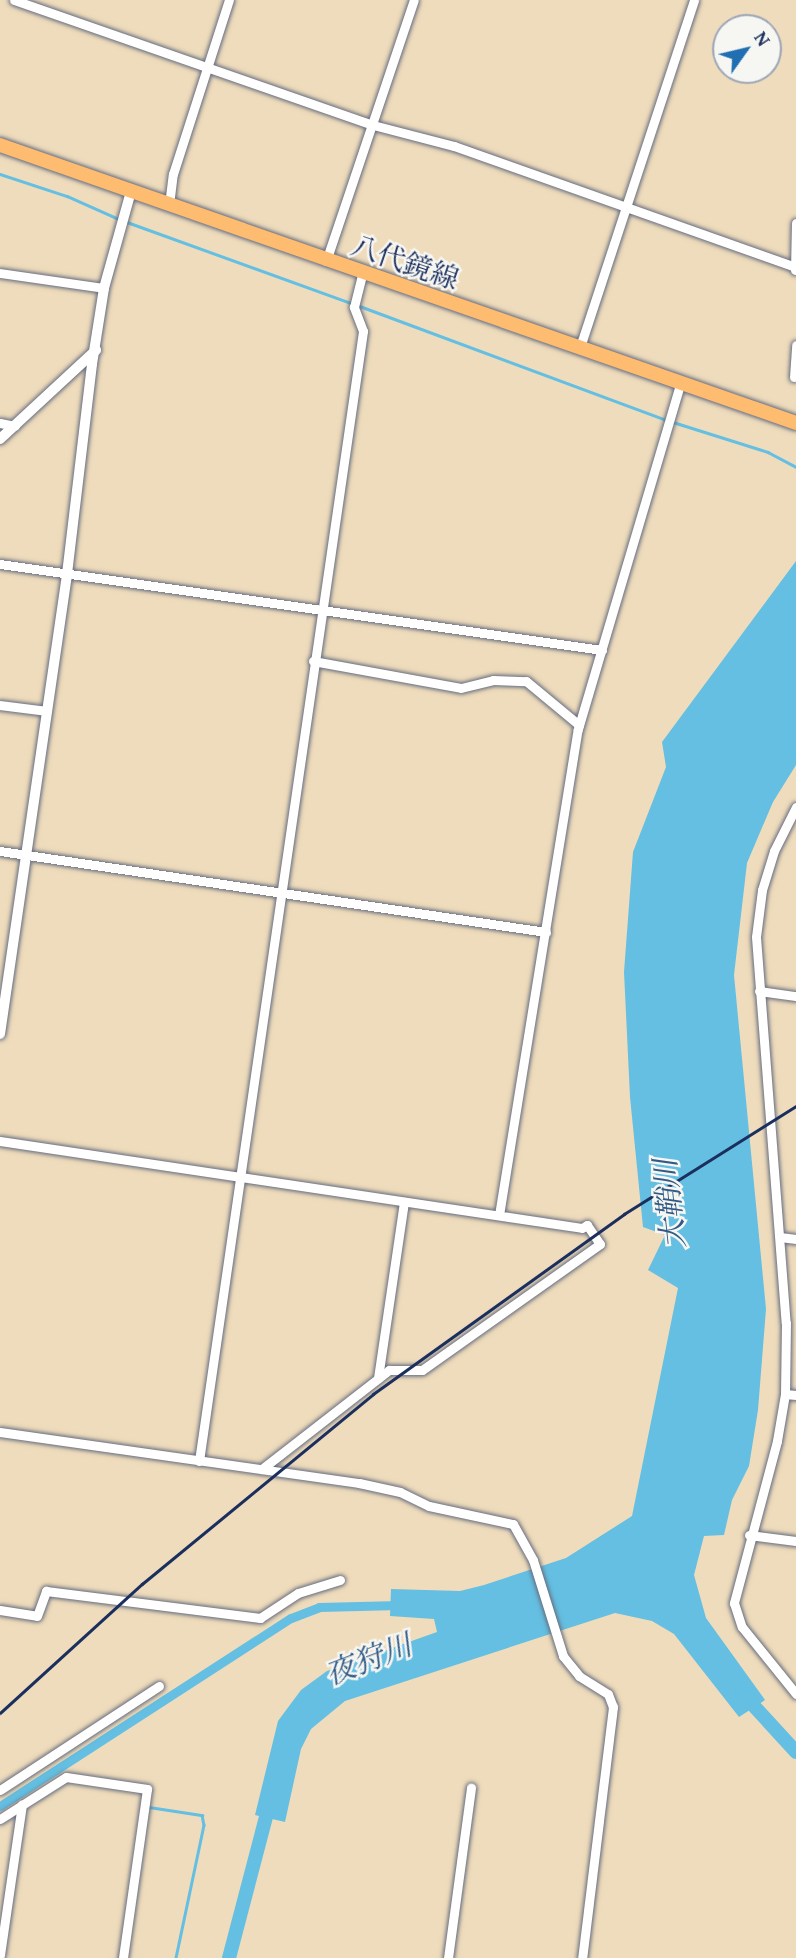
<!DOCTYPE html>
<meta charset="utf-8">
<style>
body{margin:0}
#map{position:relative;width:796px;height:1958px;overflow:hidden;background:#efdcbc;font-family:"Gentium Book Plus","Noto Serif JP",serif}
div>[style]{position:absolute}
.water>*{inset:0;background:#64bfe2}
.stream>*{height:2.5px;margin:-1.25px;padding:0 1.25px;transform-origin:1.25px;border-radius:1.25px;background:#64bfe2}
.canal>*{height:9px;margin:-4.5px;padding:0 4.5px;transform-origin:4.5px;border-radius:4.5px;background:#64bfe2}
.river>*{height:14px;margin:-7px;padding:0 7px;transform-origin:7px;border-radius:7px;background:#64bfe2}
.roads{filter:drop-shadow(0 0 2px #656c7f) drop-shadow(0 0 2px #656c7f)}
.minor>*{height:9px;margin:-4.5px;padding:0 4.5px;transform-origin:4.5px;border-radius:4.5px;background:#fff}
.tertiary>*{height:10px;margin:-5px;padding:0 5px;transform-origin:5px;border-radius:5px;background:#fff}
.primary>*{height:14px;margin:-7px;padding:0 7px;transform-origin:7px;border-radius:7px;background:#febc70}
.rail>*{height:2.5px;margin:-1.25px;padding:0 1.25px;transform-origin:1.25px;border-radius:1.25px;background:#1b2f5e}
span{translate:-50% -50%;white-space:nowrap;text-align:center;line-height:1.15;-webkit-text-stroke:5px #f6f6f2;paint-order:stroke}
.street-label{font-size:28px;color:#1b2f5e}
.water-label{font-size:30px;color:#315a86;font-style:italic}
.north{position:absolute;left:712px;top:14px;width:70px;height:70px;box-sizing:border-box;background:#f6f6f2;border:2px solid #9ea6b7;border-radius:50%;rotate:56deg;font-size:19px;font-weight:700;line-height:28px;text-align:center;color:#1b2f5e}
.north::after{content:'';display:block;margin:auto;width:24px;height:32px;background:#1f6fb2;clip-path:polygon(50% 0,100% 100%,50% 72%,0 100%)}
</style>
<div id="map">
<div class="water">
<div style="clip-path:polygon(796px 561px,796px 765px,773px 802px,747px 863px,734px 975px,766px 1309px,758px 1410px,749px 1466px,732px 1500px,724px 1535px,704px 1536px,694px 1575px,706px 1618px,765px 1700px,739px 1717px,674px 1634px,652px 1621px,615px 1613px,345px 1701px,311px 1729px,301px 1749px,285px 1822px,255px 1815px,278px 1721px,301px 1690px,327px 1671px,437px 1632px,434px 1619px,390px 1616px,391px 1589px,460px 1591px,484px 1585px,566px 1558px,632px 1516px,678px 1288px,648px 1270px,665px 1235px,643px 1227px,630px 1097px,624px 972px,633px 852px,666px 767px,662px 742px)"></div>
</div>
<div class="stream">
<div style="left:0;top:174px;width:71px;rotate:18.2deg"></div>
<div style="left:67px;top:196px;width:59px;rotate:24deg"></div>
<div style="left:127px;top:222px;width:238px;rotate:19.9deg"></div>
<div style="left:357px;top:305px;width:330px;rotate:20.4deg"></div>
<div style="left:673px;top:422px;width:100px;rotate:17.5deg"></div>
<div style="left:768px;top:452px;width:32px;rotate:28deg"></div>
<div style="left:149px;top:1807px;width:54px;rotate:8.6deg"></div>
<div style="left:202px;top:1815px;width:10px;rotate:79deg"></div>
<div style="left:204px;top:1825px;width:136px;rotate:101.9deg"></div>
</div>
<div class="canal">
<div style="left:0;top:1806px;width:346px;rotate:-32.9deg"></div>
<div style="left:291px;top:1618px;width:30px;rotate:-21deg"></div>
<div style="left:319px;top:1607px;width:80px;rotate:-1.4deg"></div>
</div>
<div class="river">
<div style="left:742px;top:1693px;width:80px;rotate:47.5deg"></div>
<div style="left:229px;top:1958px;width:161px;rotate:-75.3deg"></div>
</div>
<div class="roads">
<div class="minor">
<div style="left:14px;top:0;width:380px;rotate:19.2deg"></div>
<div style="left:373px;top:125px;width:84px;rotate:14.5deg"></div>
<div style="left:454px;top:146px;width:363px;rotate:19.5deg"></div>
<div style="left:169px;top:205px;width:31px;rotate:-83deg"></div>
<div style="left:173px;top:174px;width:183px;rotate:-72.2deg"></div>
<div style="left:326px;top:261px;width:275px;rotate:-71.4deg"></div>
<div style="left:795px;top:270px;width:47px;rotate:-88.8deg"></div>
<div style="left:0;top:273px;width:105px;rotate:8.2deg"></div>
<div style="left:580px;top:347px;width:365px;rotate:-71.8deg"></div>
<div style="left:794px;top:377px;width:32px;rotate:-86deg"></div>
<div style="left:0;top:423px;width:15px;rotate:11deg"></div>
<div style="left:0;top:564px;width:608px;rotate:8.13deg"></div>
<div style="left:313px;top:661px;width:150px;rotate:10.3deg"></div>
<div style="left:461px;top:688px;width:33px;rotate:-14deg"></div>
<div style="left:493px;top:680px;width:33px;rotate:2deg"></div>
<div style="left:526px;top:681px;width:69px;rotate:39.7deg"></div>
<div style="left:0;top:705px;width:47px;rotate:7.3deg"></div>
<div style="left:796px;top:807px;width:49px;rotate:116.6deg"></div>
<div style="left:774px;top:851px;width:41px;rotate:107.1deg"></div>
<div style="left:762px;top:890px;width:47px;rotate:97.3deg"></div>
<div style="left:756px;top:937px;width:387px;rotate:85.6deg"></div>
<div style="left:786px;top:1323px;width:71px;rotate:90.8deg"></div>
<div style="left:785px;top:1394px;width:48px;rotate:99.7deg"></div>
<div style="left:777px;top:1441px;width:168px;rotate:104.9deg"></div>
<div style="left:734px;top:1603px;width:25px;rotate:72deg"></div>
<div style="left:742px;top:1627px;width:86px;rotate:51.1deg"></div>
<div style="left:0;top:851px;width:552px;rotate:8.44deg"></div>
<div style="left:759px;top:991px;width:37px;rotate:8deg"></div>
<div style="left:0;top:1141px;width:588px;rotate:8.5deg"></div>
<div style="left:582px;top:1228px;width:6px;rotate:-31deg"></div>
<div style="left:587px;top:1225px;width:23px;rotate:56deg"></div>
<div style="left:600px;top:1244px;width:218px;rotate:144.7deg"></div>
<div style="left:422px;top:1370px;width:33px;rotate:180deg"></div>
<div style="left:389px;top:1370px;width:161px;rotate:142.1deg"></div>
<div style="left:499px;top:1215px;width:492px;rotate:-80.8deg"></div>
<div style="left:578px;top:729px;width:362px;rotate:-73.5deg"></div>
<div style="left:780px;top:1237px;width:16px;rotate:7deg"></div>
<div style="left:378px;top:1378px;width:178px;rotate:-81.6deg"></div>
<div style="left:785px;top:1394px;width:11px;rotate:5deg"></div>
<div style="left:0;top:1432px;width:363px;rotate:8.1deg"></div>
<div style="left:359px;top:1483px;width:42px;rotate:12.4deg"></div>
<div style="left:400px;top:1492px;width:32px;rotate:26deg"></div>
<div style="left:429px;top:1506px;width:86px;rotate:12.1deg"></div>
<div style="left:513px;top:1524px;width:41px;rotate:60.9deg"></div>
<div style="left:533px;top:1560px;width:101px;rotate:72.6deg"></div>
<div style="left:563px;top:1656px;width:26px;rotate:51deg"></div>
<div style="left:579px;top:1676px;width:34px;rotate:32deg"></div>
<div style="left:608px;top:1694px;width:14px;rotate:69deg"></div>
<div style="left:613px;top:1707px;width:253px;rotate:97deg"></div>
<div style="left:199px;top:1461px;width:1142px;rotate:-81.74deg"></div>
<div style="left:363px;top:331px;width:26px;rotate:-111deg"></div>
<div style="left:354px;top:307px;width:33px;rotate:-76deg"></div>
<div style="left:749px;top:1535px;width:47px;rotate:7.3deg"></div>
<div style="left:0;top:1610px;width:37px;rotate:9deg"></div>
<div style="left:37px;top:1616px;width:27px;rotate:-70deg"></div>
<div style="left:46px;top:1591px;width:216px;rotate:7.2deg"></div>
<div style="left:260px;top:1618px;width:45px;rotate:-33.3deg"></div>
<div style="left:298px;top:1593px;width:44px;rotate:-17.2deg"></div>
<div style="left:0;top:1790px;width:190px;rotate:-33.2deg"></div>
<div style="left:0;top:1819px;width:78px;rotate:-32.5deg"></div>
<div style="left:66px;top:1777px;width:82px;rotate:8.4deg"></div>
<div style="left:147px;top:1789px;width:171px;rotate:98.1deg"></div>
<div style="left:0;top:1955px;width:152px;rotate:-81.7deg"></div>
<div style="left:448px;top:1958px;width:172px;rotate:-82.3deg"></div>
</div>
<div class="tertiary">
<div style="left:0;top:439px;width:131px;rotate:-42.8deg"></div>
<div style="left:0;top:1034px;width:465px;rotate:-81.7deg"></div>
<div style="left:67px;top:574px;width:211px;rotate:-83.2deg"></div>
<div style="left:92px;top:364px;width:77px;rotate:-81deg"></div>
<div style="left:104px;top:288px;width:101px;rotate:-74.4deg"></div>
</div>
<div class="primary">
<div style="left:0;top:145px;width:843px;rotate:19.25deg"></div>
</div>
</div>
<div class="rail">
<div style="left:0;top:1713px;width:192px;rotate:-42.3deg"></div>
<div style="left:142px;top:1584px;width:299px;rotate:-39.4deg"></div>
<div style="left:373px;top:1394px;width:309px;rotate:-35.6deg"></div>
<div style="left:624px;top:1214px;width:203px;rotate:-32.1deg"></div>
</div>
<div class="street-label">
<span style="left:405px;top:262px;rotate:19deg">八代鏡線</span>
</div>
<div class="water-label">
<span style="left:669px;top:1204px;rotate:-96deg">大鞘川</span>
<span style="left:368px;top:1659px;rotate:-21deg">夜狩川</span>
</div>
<div class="north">N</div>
</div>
